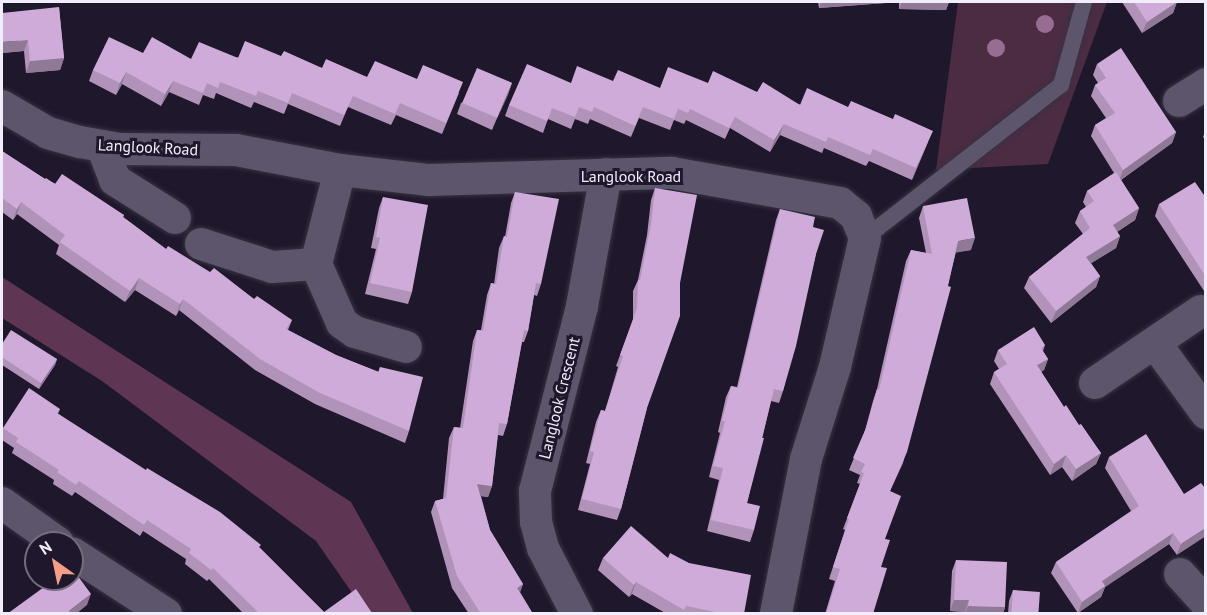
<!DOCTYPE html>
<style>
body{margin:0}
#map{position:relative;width:1207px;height:615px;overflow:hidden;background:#1f172b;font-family:"PT Sans",sans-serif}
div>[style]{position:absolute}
.green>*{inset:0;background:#4b2c43}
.forest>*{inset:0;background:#5e3553}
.roads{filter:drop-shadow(0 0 2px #383241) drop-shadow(0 0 2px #383241)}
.service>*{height:16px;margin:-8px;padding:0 8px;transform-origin:8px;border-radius:8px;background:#5d556c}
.minor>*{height:32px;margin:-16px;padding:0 16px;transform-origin:16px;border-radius:16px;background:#5d556c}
.trees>*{width:18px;height:18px;margin:-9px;border-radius:50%;background:#976d91}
.wall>*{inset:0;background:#b193ba}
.shaded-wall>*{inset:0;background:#907897}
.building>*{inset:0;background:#ceabd8;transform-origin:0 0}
span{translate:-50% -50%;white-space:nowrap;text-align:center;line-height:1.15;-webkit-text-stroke:6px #1f172b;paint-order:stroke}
.street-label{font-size:16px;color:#f2edfb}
.frame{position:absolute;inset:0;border:3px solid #f2edfb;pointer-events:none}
.north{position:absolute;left:24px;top:531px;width:60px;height:60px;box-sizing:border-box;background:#1f172b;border:2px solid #736d7e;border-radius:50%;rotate:327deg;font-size:16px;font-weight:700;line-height:24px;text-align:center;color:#f2edfb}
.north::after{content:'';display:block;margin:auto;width:21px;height:27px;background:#f49e89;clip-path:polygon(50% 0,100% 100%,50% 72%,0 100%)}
</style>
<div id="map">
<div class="green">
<div style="clip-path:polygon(958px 2px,1107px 2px,1048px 164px,936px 170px)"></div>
</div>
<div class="forest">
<div style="clip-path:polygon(2px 277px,351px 502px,413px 613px,366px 613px,316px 541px,102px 381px,2px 318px)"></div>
</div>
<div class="roads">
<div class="service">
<div style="left:865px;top:238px;width:249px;rotate:-38deg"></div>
<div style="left:1061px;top:85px;width:86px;rotate:-74.5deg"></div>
</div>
<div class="minor">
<div style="left:1179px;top:101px;width:32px;rotate:-32deg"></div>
<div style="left:2px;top:106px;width:53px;rotate:30.4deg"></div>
<div style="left:48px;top:133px;width:33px;rotate:16deg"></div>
<div style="left:80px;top:142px;width:39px;rotate:10deg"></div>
<div style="left:118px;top:149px;width:118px;rotate:0.5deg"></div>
<div style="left:236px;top:150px;width:106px;rotate:10.9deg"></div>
<div style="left:340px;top:170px;width:90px;rotate:6.4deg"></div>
<div style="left:429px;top:180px;width:243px;rotate:-1.7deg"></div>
<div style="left:672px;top:173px;width:171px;rotate:10.1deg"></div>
<div style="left:840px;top:203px;width:21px;rotate:39deg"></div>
<div style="left:856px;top:216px;width:24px;rotate:68deg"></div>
<div style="left:865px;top:238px;width:132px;rotate:103.1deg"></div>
<div style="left:835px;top:367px;width:96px;rotate:107.5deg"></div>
<div style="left:806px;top:459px;width:158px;rotate:101deg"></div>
<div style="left:102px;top:146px;width:36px;rotate:69deg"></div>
<div style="left:115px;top:180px;width:71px;rotate:32.3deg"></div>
<div style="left:340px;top:170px;width:97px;rotate:104.3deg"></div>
<div style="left:316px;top:264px;width:64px;rotate:66.2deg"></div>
<div style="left:342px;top:323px;width:16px;rotate:35deg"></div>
<div style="left:355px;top:332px;width:53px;rotate:16.4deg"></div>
<div style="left:201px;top:244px;width:75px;rotate:17.9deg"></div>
<div style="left:272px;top:267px;width:44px;rotate:-3.9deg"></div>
<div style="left:1155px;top:343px;width:87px;rotate:53.9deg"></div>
<div style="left:1095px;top:383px;width:128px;rotate:-34.2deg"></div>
<div style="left:2px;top:503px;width:69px;rotate:35.5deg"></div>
<div style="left:72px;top:553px;width:112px;rotate:33deg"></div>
<div style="left:1180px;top:574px;width:39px;rotate:48deg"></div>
<div style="left:577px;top:614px;width:74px;rotate:-117.3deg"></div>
<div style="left:543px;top:548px;width:27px;rotate:-105deg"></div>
<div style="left:536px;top:522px;width:31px;rotate:-92deg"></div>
<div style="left:535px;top:491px;width:191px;rotate:-75.7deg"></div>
<div style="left:582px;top:306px;width:134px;rotate:-79.7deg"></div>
</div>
</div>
<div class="trees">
<div style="left:1045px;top:24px"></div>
<div style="left:996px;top:48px"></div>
</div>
<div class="wall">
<div style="clip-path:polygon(818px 2px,949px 2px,946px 10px,899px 9px,899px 2px,819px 8px)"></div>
<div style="clip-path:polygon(1122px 2px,1177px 2px,1173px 13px,1142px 33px)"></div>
<div style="clip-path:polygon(59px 7px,64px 58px,60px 70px,26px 73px,24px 51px,2px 53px)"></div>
<div style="clip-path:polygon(143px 53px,191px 59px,281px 56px,322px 68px,367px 77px,417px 79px,459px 93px,442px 134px,396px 115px,391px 125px,348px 107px,340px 126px,288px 104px,284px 114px,254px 102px,251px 108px,216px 93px,214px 99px,203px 95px,199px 105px,169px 92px,161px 106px,122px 84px,116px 95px,89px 81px,93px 70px)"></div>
<div style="clip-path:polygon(1097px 64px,1176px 132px,1172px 143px,1121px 180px,1139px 208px,1135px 220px,1117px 232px,1120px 236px,1116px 248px,1091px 263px,1100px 276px,1096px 287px,1051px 323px,1024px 288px,1029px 277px,1083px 234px,1075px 223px,1080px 211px,1086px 207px,1083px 202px,1087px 191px,1114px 173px,1091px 136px,1095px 125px,1106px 118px,1091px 96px,1095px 85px,1098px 83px,1093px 75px)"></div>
<div style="clip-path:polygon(613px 81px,660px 88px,708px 83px,757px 92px,928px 142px,912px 180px,869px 161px,866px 166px,824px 148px,822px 153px,780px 135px,770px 152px,730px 128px,725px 139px,686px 120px,684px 124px,674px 120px,670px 130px,639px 118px,631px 137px,590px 119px,588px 124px,575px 119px,571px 129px,548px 119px,543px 133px,505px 116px,509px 105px,571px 83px)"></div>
<div style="clip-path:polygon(512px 83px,492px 130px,457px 114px,461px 103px)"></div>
<div style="clip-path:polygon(1206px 129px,1206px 141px,1203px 137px)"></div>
<div style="clip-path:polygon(2px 151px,45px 179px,124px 215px,123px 217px,166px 249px,254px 299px,292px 320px,288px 330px,336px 355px,378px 372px,380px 367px,409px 431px,405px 443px,315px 404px,255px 370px,179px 310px,176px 316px,135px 290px,125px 302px,56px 254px,59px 245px,17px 214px,13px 220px,2px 212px)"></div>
<div style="clip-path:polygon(655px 188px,647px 408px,621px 509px,617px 520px,578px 510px,590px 464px,586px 463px,596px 422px,601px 410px,605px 411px,618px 367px,616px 366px,633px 320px,633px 291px,638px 280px,647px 235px,651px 200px)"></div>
<div style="clip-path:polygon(515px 192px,541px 284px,537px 296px,534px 295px,528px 331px,524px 342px,522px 342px,507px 424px,503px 436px,498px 435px,492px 486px,488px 497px,481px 496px,490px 530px,523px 584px,520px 592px,533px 614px,469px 614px,452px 588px,431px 512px,435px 501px,443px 499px,449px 438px,454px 427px,460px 428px,473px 341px,477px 330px,481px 330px,487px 295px,491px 283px,494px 284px,499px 248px,504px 236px,505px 237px,511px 203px)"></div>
<div style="clip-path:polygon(383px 197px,412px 292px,408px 304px,365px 294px,376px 249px,371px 248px,379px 208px)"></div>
<div style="clip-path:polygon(1206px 198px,1206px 294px,1155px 216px,1159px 204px)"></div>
<div style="clip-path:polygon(923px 206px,971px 250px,956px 252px,903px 463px,890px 491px,881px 567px,873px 614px,825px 614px,835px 581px,829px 579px,845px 530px,843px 529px,860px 484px,857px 483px,860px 475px,849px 470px,864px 434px,873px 401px,877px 389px,906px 261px,911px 250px,926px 253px,919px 218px)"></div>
<div style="clip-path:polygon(780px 209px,813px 227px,816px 254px,783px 391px,779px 403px,771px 401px,747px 503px,754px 530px,750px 542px,707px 531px,719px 480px,709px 477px,720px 433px,718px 432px,726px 397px,731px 386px,737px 387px,776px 220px)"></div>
<div style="clip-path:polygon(2px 344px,57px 359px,55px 365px,39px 389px,2px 365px)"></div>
<div style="clip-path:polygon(1045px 345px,1043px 351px,1048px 359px,1044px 370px,1041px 372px,1064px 407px,1101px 453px,1096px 464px,1072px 481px,1062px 467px,1050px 475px,990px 384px,994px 372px,999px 369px,994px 361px,998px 350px)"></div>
<div style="clip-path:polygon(60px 409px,58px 414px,260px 548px,324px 612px,372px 614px,244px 614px,209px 579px,207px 581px,185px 564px,186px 559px,143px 531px,140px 536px,75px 492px,72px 496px,53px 484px,54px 480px,12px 453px,14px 448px,2px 440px,2px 432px,3px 428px)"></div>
<div style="clip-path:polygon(1109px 457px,1184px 494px,1205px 488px,1177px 555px,1169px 544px,1105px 587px,1101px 597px,1078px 613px,1051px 573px,1056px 562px,1131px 511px,1105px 468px)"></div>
<div style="clip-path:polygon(603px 558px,668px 558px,744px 614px,667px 614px,632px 594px,629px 597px,598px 570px)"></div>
<div style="clip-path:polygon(956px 560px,1005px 607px,1003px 614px,964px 614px,965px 612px,950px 611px,952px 571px)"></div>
<div style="clip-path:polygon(1013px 590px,1038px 614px,1008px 614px,1009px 601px)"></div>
</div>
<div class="shaded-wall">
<div style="clip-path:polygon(821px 2px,899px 2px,819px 8px)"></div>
<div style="clip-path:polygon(902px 2px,949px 2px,946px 10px,899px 9px)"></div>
<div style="clip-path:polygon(1177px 2px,1173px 13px,1142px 33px,1147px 22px)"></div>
<div style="clip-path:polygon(28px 40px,24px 51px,2px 53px,2px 42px)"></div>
<div style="clip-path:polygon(64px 58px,60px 70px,26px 73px,30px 61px)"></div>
<div style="clip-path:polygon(126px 72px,122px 84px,116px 95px,120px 83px)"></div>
<div style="clip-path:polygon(173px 81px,169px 92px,161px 106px,165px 94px)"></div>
<div style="clip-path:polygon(512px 83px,508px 95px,492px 130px,497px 119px)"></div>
<div style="clip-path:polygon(784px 124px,780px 135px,770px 152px,774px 140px)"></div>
<div style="clip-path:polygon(933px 131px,928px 142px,912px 180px,916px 168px)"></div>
<div style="clip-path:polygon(1176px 132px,1172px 143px,1119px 181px,1123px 170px)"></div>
<div style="clip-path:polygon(21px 202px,17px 214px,13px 220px,17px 209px)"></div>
<div style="clip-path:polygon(1139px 208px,1135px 220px,1109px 237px,1113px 225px)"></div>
<div style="clip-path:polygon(1120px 236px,1116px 248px,1082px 269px,1086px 257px)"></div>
<div style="clip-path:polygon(975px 238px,971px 250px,954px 253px,958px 241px)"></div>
<div style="clip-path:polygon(1100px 276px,1096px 287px,1051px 323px,1056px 311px)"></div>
<div style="clip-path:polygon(139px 278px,135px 290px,125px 302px,130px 291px)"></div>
<div style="clip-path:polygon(183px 299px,179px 310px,176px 316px,180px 304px)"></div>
<div style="clip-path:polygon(57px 359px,55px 365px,39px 389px,41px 383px)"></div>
<div style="clip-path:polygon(1048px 359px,1044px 370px,1033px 377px,1037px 365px)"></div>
<div style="clip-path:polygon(1101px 453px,1096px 464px,1072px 481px,1076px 469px)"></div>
<div style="clip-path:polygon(1066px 455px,1062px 467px,1050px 475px,1054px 464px)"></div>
<div style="clip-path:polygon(477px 484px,492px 486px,488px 497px,473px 495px)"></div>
<div style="clip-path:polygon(1206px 528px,1206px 536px,1177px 555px,1181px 544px)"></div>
<div style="clip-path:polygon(1173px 533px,1169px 544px,1105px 587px,1101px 597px,1078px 613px,1082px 602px,1102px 581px)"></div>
<div style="clip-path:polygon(636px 582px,632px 594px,629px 597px,634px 585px)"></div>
<div style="clip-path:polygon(523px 584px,519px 595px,517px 588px)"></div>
<div style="clip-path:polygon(91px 594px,87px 605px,76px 614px,68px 614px,69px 611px)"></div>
<div style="clip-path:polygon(954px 600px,969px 600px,965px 612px,950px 611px)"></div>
<div style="clip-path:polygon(968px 606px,1005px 607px,1003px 614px,965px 614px)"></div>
</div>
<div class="building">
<div style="clip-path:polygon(1134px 2px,1177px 2px,1147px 22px)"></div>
<div style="clip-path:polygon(59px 7px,64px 58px,30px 61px,28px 40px,2px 42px,2px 13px)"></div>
<div style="clip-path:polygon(109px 37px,143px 53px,152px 37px,191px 59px,199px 42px,238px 58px,245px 41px,281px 56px,284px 51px,322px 68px,326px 59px,367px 77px,375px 61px,417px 79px,423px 65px,463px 82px,446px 123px,400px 103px,395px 114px,353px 96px,344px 115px,292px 93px,288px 103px,258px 91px,256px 96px,220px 82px,218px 88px,207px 83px,203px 93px,173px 81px,165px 94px,126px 72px,120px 83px,93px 70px)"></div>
<div style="clip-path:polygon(1121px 48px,1176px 132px,1123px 170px,1095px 125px,1115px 113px,1095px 85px,1106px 78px,1097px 64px)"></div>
<div style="clip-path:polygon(527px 64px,571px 83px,577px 66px,613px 81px,618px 70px,660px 88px,668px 67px,708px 83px,713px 71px,757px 92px,763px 82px,800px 105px,807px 88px,848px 107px,851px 101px,893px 119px,895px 114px,933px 131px,916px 168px,873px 149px,870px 155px,828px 137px,826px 142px,784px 124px,774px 140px,735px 117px,729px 128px,690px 109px,688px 113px,678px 109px,674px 119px,643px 107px,635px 126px,594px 107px,592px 112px,579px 107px,575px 117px,552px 108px,547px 121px,509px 105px)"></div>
<div style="left:477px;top:68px;width:38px;height:38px;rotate:23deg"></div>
<div style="clip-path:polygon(2px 151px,45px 179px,46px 178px,55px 184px,62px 174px,124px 215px,123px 217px,166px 249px,168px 246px,210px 272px,214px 268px,254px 299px,257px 296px,292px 320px,286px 329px,336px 355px,379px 372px,380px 367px,423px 377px,409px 431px,320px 393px,260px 359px,183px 299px,180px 304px,139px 278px,130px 291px,60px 242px,65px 235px,21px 202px,17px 209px,2px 198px)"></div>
<div style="clip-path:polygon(1116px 172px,1139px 208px,1113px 225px,1120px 236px,1086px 257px,1100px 276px,1056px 311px,1029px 277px,1090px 228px,1080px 211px,1094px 201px,1087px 191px)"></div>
<div style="clip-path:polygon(1195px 182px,1206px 198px,1206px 277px,1159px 204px)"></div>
<div style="clip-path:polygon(655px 188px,697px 195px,680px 283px,680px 316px,647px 408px,621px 509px,582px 499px,594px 452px,590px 451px,601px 410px,605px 411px,623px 356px,620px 355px,637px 308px,638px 280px,640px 280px,651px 224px)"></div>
<div style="clip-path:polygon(515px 192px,559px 199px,541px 284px,536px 283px,528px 331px,524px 330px,507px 424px,499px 423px,492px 486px,477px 484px,490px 530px,523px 584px,517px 588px,533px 614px,481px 614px,457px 576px,435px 501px,446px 498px,454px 427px,463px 428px,477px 330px,483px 331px,491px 283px,496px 284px,504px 236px,507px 237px)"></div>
<div style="clip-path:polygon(383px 197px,428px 205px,412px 292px,370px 283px,380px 238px,376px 237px)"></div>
<div style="clip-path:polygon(967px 198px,975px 238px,958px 241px,948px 286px,951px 287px,907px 452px,890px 491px,901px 496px,885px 539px,890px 540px,881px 567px,887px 568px,873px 614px,826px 614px,840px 569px,833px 567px,849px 519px,847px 518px,864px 473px,861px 472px,865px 464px,853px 458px,866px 428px,877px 389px,879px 390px,911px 250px,932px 254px,923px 206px)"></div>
<div style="clip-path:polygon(780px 209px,815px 217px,813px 227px,824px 230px,816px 254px,796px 346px,783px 391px,774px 389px,762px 438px,764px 438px,747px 503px,760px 506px,754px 530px,711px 520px,723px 468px,713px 466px,725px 421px,722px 421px,731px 386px,738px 388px)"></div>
<div style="clip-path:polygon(1034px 327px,1045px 345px,1041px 348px,1048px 359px,1037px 365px,1064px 407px,1066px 405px,1079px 425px,1081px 424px,1101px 453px,1076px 469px,1066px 455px,1054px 464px,994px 372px,1007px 364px,998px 350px)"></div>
<div style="clip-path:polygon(11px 330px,57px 359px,41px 383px,2px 357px,2px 344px)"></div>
<div style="clip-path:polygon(29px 388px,60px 409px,57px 413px,146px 470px,147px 468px,220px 512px,261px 545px,259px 547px,324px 612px,356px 589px,372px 613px,260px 614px,213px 568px,211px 570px,189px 553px,191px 549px,147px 520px,144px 525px,79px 481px,76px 485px,57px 472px,59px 470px,16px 442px,18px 438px,3px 428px)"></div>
<div style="clip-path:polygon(1146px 434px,1184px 494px,1201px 483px,1205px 488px,1206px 487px,1206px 528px,1181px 544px,1173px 533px,1102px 581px,1105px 586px,1082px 602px,1056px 562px,1139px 506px,1109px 457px)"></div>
<div style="clip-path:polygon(631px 526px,668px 558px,670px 553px,689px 563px,751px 575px,744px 614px,725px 614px,686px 606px,684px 610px,636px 582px,634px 585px,603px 558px)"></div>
<div style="clip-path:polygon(956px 560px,1007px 562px,1005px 607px,968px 606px,969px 600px,954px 600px)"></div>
<div style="clip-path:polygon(72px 568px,91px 594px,69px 611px,71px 614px,7px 614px,55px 579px,72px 579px)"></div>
<div style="left:1013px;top:590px;width:27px;height:24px;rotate:4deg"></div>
</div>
<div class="street-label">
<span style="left:148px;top:147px;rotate:3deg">Langlook Road</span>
<span style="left:631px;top:176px">Langlook Road</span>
<span style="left:559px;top:398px;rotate:-76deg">Langlook Crescent</span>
</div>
<div class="frame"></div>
<div class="north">N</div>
</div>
